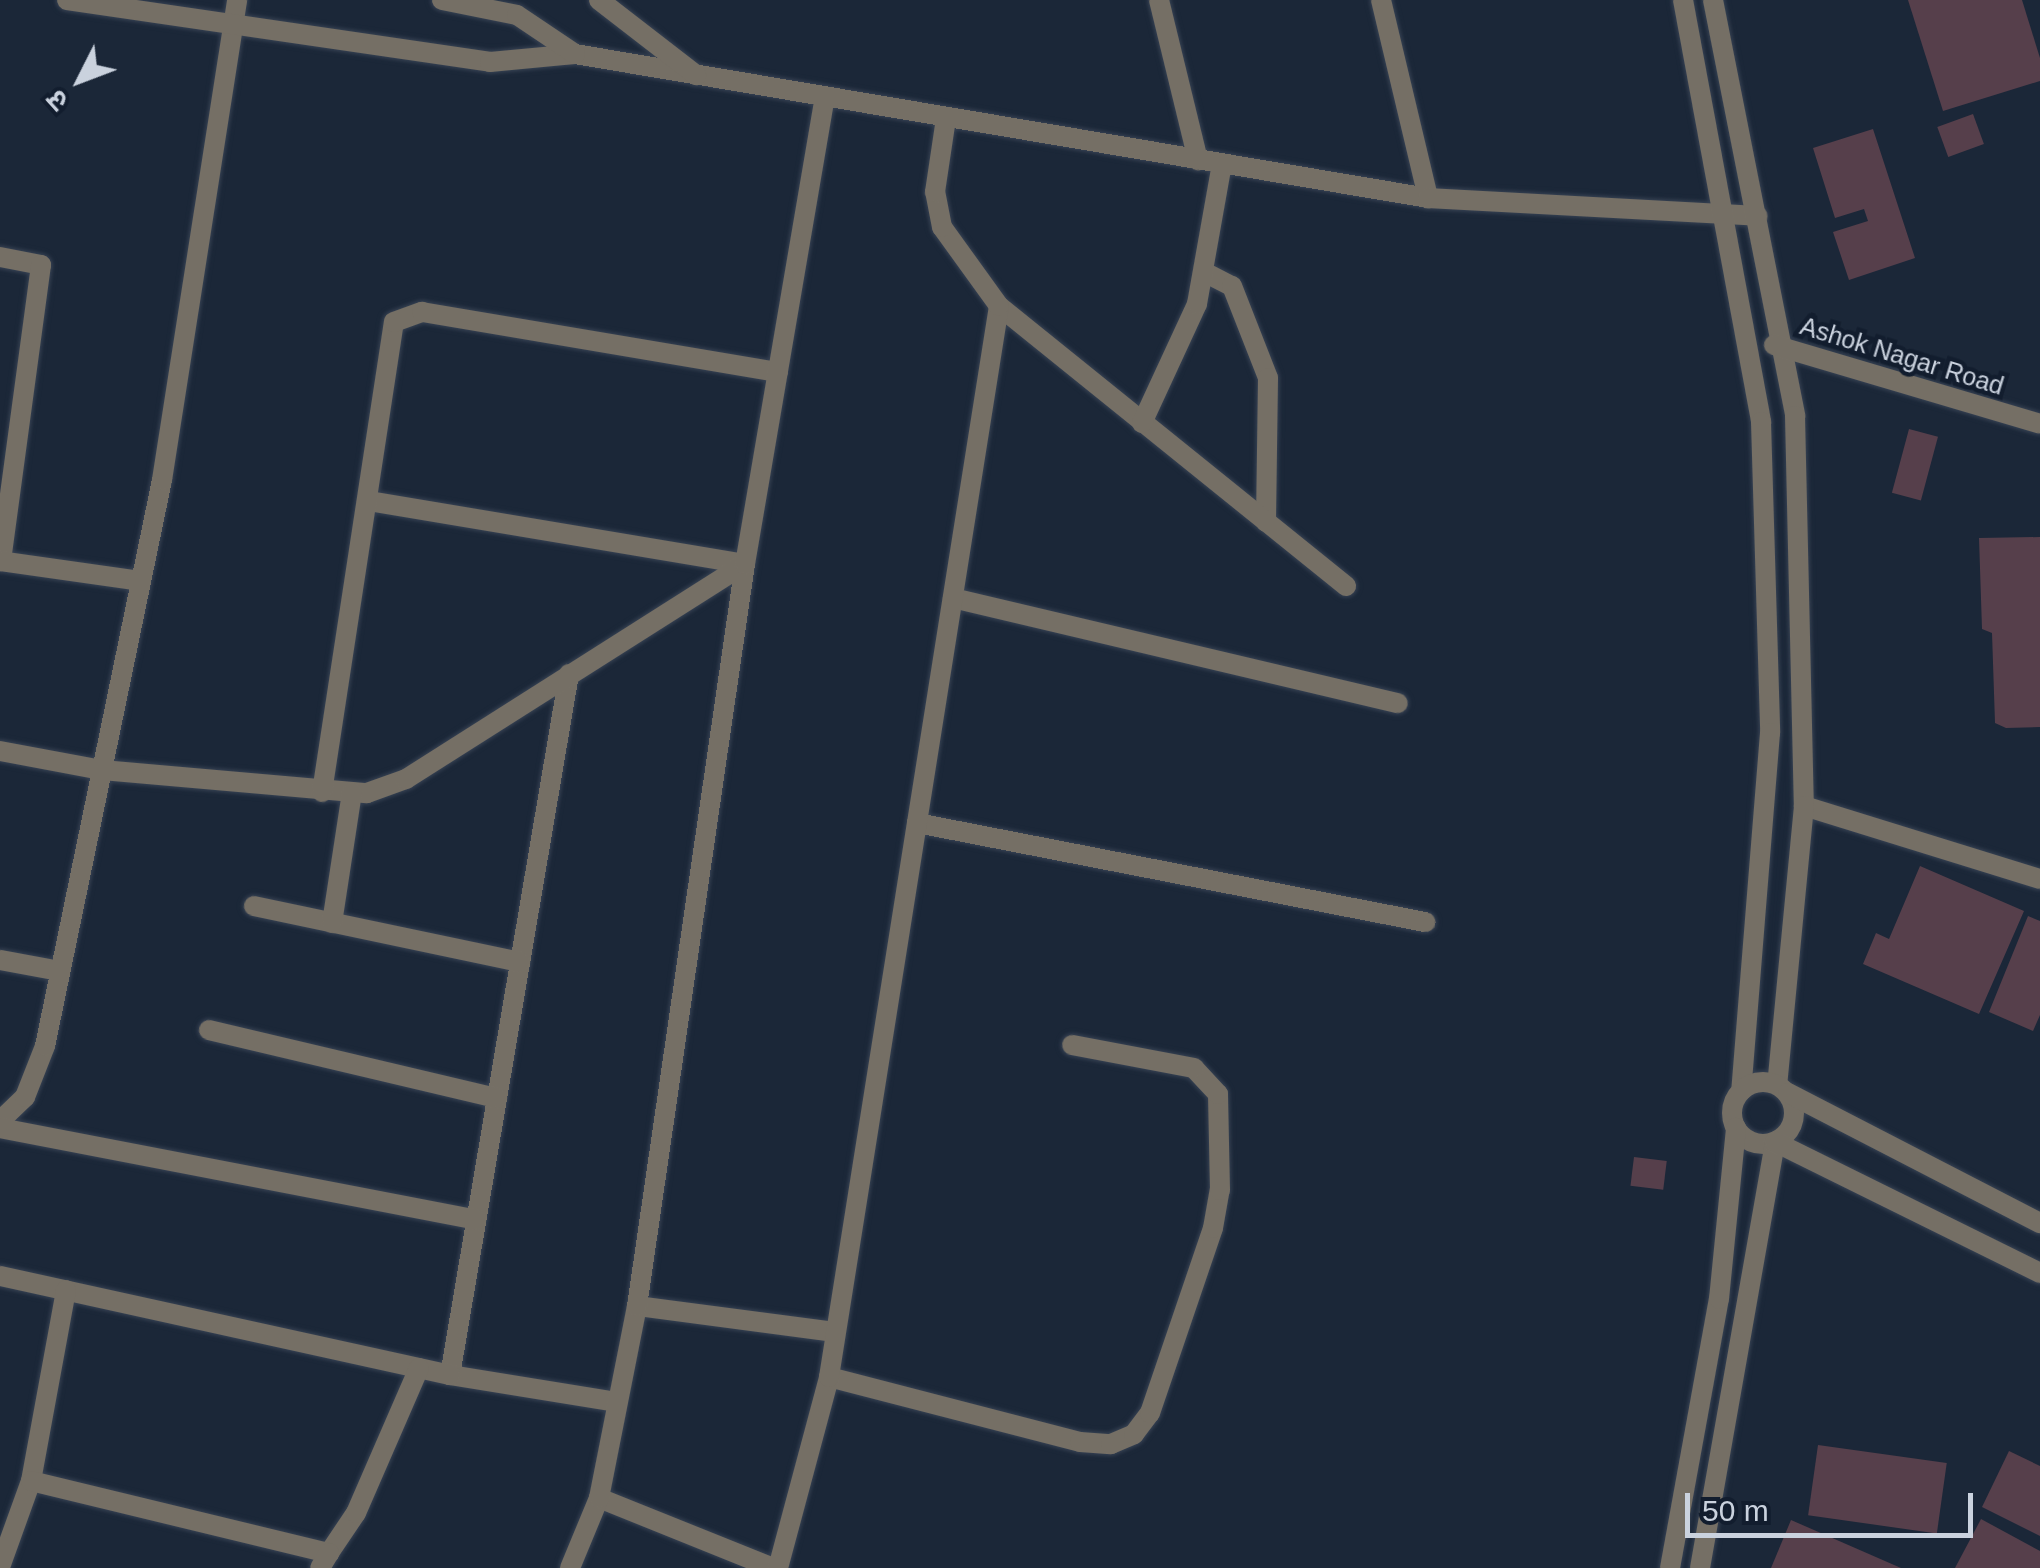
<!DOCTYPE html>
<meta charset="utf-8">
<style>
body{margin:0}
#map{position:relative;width:2040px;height:1568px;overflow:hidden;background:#1b2738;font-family:Helvetica,"Noto Sans Devanagari",sans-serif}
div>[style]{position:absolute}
.building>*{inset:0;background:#563f4b;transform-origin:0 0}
.roads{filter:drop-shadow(0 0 2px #374253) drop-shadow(0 0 2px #374253)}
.minor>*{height:20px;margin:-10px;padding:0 10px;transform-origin:10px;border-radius:10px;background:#756f65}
.tertiary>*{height:20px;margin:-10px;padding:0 10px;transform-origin:10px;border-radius:10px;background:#756f65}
.tertiary>.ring{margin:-10px;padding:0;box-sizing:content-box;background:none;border:20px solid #756f65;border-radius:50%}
span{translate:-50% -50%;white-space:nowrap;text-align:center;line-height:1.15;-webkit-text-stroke:9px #121d2e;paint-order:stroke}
.street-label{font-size:25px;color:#cad2de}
.north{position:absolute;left:30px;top:30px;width:100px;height:100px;-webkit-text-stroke:8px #121d2e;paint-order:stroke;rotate:228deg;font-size:28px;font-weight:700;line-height:40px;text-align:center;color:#cad2de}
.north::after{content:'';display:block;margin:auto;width:35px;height:45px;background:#cad2de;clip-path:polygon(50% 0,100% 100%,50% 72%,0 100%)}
.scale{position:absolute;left:1685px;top:1493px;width:288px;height:45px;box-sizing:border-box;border:5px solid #cad2de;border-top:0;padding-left:12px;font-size:30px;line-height:35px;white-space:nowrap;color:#cad2de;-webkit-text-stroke:8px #121d2e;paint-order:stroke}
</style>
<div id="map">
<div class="building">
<div style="clip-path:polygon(1908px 0,2022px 0,2040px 58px,2040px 81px,1943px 111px)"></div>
<div style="left:1973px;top:114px;width:32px;height:38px;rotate:70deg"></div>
<div style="clip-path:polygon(1873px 129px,1915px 258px,1849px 280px,1833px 232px,1868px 221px,1864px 209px,1835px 218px,1813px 148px)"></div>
<div style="left:1909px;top:429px;width:30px;height:66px;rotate:15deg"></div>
<div style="clip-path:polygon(2040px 537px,2040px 727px,2006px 728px,1995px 723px,1992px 633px,1982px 629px,1979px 538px)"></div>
<div style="clip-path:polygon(1920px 866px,2024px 911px,1979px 1014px,1863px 964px,1876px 933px,1889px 939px)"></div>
<div style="clip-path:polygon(2028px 916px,2040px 921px,2040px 1015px,2033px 1031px,1989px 1012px)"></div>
<div style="left:1634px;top:1157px;width:33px;height:29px;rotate:7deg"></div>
<div style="left:1818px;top:1445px;width:130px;height:71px;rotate:8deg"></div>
<div style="clip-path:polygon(2009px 1451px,2040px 1466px,2040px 1536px,1982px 1507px)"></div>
<div style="clip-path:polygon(1981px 1519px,2040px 1551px,2040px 1568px,1955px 1568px)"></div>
<div style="clip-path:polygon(1791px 1520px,1901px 1568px,1771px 1568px)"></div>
</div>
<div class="roads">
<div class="minor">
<div style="left:1159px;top:0;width:165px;rotate:76.3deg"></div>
<div style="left:1381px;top:0;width:204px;rotate:76.6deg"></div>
<div style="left:0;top:257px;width:42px;rotate:11deg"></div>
<div style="left:41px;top:265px;width:299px;rotate:97.7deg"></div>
<div style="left:1204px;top:272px;width:31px;rotate:27deg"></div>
<div style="left:1232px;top:286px;width:99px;rotate:68.6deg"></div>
<div style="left:1268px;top:378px;width:144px;rotate:90.8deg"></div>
<div style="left:999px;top:306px;width:446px;rotate:38.9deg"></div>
<div style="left:1142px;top:423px;width:131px;rotate:-65.2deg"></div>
<div style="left:1197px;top:304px;width:142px;rotate:-79.9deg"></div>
<div style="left:369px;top:501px;width:381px;rotate:9.5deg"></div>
<div style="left:0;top:561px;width:142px;rotate:8.1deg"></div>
<div style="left:953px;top:598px;width:457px;rotate:13.3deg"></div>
<div style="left:569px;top:674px;width:711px;rotate:99.63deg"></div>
<div style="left:450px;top:1375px;width:169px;rotate:9.2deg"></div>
<div style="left:0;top:751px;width:104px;rotate:10.6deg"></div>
<div style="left:102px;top:770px;width:266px;rotate:5deg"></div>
<div style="left:367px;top:793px;width:41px;rotate:-19.7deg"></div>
<div style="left:406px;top:779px;width:401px;rotate:-32.4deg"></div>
<div style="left:322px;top:792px;width:475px;rotate:-81.3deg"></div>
<div style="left:394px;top:322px;width:30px;rotate:-20deg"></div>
<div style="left:422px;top:312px;width:361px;rotate:9.6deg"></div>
<div style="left:1804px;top:806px;width:247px;rotate:17.2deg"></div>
<div style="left:917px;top:823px;width:518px;rotate:11.03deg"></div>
<div style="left:254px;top:906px;width:272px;rotate:11.9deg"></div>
<div style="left:332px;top:923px;width:132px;rotate:-81.3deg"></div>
<div style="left:0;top:960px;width:61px;rotate:10.4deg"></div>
<div style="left:209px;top:1030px;width:296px;rotate:13.3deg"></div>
<div style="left:0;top:1121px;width:35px;rotate:-44deg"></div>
<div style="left:25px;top:1097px;width:55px;rotate:-68.6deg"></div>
<div style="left:45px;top:1046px;width:578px;rotate:-78.32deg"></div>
<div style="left:162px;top:480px;width:486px;rotate:-81.1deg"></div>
<div style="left:0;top:1128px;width:485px;rotate:10.9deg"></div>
<div style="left:0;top:1276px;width:461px;rotate:12.4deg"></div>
<div style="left:637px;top:1306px;width:199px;rotate:7.5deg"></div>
<div style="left:829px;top:1377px;width:259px;rotate:14.5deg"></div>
<div style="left:1080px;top:1442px;width:31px;rotate:4deg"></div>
<div style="left:1111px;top:1444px;width:25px;rotate:-23deg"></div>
<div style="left:1134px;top:1434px;width:26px;rotate:-53deg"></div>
<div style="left:1150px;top:1413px;width:195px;rotate:-71.2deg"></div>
<div style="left:1213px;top:1228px;width:39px;rotate:-80deg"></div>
<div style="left:1220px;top:1190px;width:96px;rotate:-91.2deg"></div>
<div style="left:1218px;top:1094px;width:35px;rotate:-133deg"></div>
<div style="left:1194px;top:1068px;width:124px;rotate:-169.3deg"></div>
<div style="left:31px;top:1481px;width:194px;rotate:-79.6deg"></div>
<div style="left:599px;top:1498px;width:188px;rotate:21.9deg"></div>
<div style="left:329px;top:1553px;width:48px;rotate:-56deg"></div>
<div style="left:356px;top:1513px;width:158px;rotate:-66.5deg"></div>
<div style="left:0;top:1567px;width:91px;rotate:-70.2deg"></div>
<div style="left:31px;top:1481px;width:307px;rotate:13.6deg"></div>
<div style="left:329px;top:1553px;width:17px;rotate:121deg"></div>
<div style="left:570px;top:1568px;width:76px;rotate:-67.5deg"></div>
<div style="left:599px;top:1498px;width:196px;rotate:-78.8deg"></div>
<div style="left:637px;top:1306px;width:750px;rotate:-81.72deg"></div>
<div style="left:745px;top:564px;width:473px;rotate:-80.3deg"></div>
<div style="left:778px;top:1568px;width:198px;rotate:-75deg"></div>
<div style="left:829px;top:1377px;width:1084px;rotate:-80.98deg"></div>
<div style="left:999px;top:306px;width:97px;rotate:-125.8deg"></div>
<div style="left:942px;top:227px;width:36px;rotate:-101deg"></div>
<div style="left:935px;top:192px;width:75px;rotate:-81.5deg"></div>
</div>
<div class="tertiary">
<div style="left:67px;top:0;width:428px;rotate:8.3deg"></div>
<div style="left:490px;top:62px;width:85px;rotate:-5.4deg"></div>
<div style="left:575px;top:54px;width:865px;rotate:9.58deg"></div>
<div style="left:1428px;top:198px;width:330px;rotate:3.1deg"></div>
<div style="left:442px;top:0;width:76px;rotate:11.3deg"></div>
<div style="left:517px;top:15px;width:70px;rotate:33.9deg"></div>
<div style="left:599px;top:0;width:123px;rotate:37.7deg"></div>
<div style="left:1683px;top:0;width:429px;rotate:79.5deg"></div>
<div style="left:1761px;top:422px;width:311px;rotate:88.3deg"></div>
<div style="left:1770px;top:733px;width:359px;rotate:94.6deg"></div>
<div style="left:1713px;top:0;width:424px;rotate:78.8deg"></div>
<div style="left:1795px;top:416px;width:390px;rotate:88.7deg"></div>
<div style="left:1804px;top:806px;width:280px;rotate:95.5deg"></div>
<div style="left:1774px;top:345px;width:277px;rotate:16.5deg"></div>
<div class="ring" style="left:1732px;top:1082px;width:42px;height:42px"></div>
<div style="left:1788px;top:1093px;width:284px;rotate:27.3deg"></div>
<div style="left:1670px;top:1568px;width:273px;rotate:-79.7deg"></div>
<div style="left:1719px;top:1299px;width:172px;rotate:-84.3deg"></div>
<div style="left:1700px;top:1568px;width:433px;rotate:-80deg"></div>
<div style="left:1775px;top:1142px;width:296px;rotate:26.3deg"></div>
</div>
</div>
<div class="street-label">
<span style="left:1902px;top:356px;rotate:17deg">Ashok Nagar Road</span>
</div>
<div class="north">उ</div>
<div class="scale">50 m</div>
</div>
